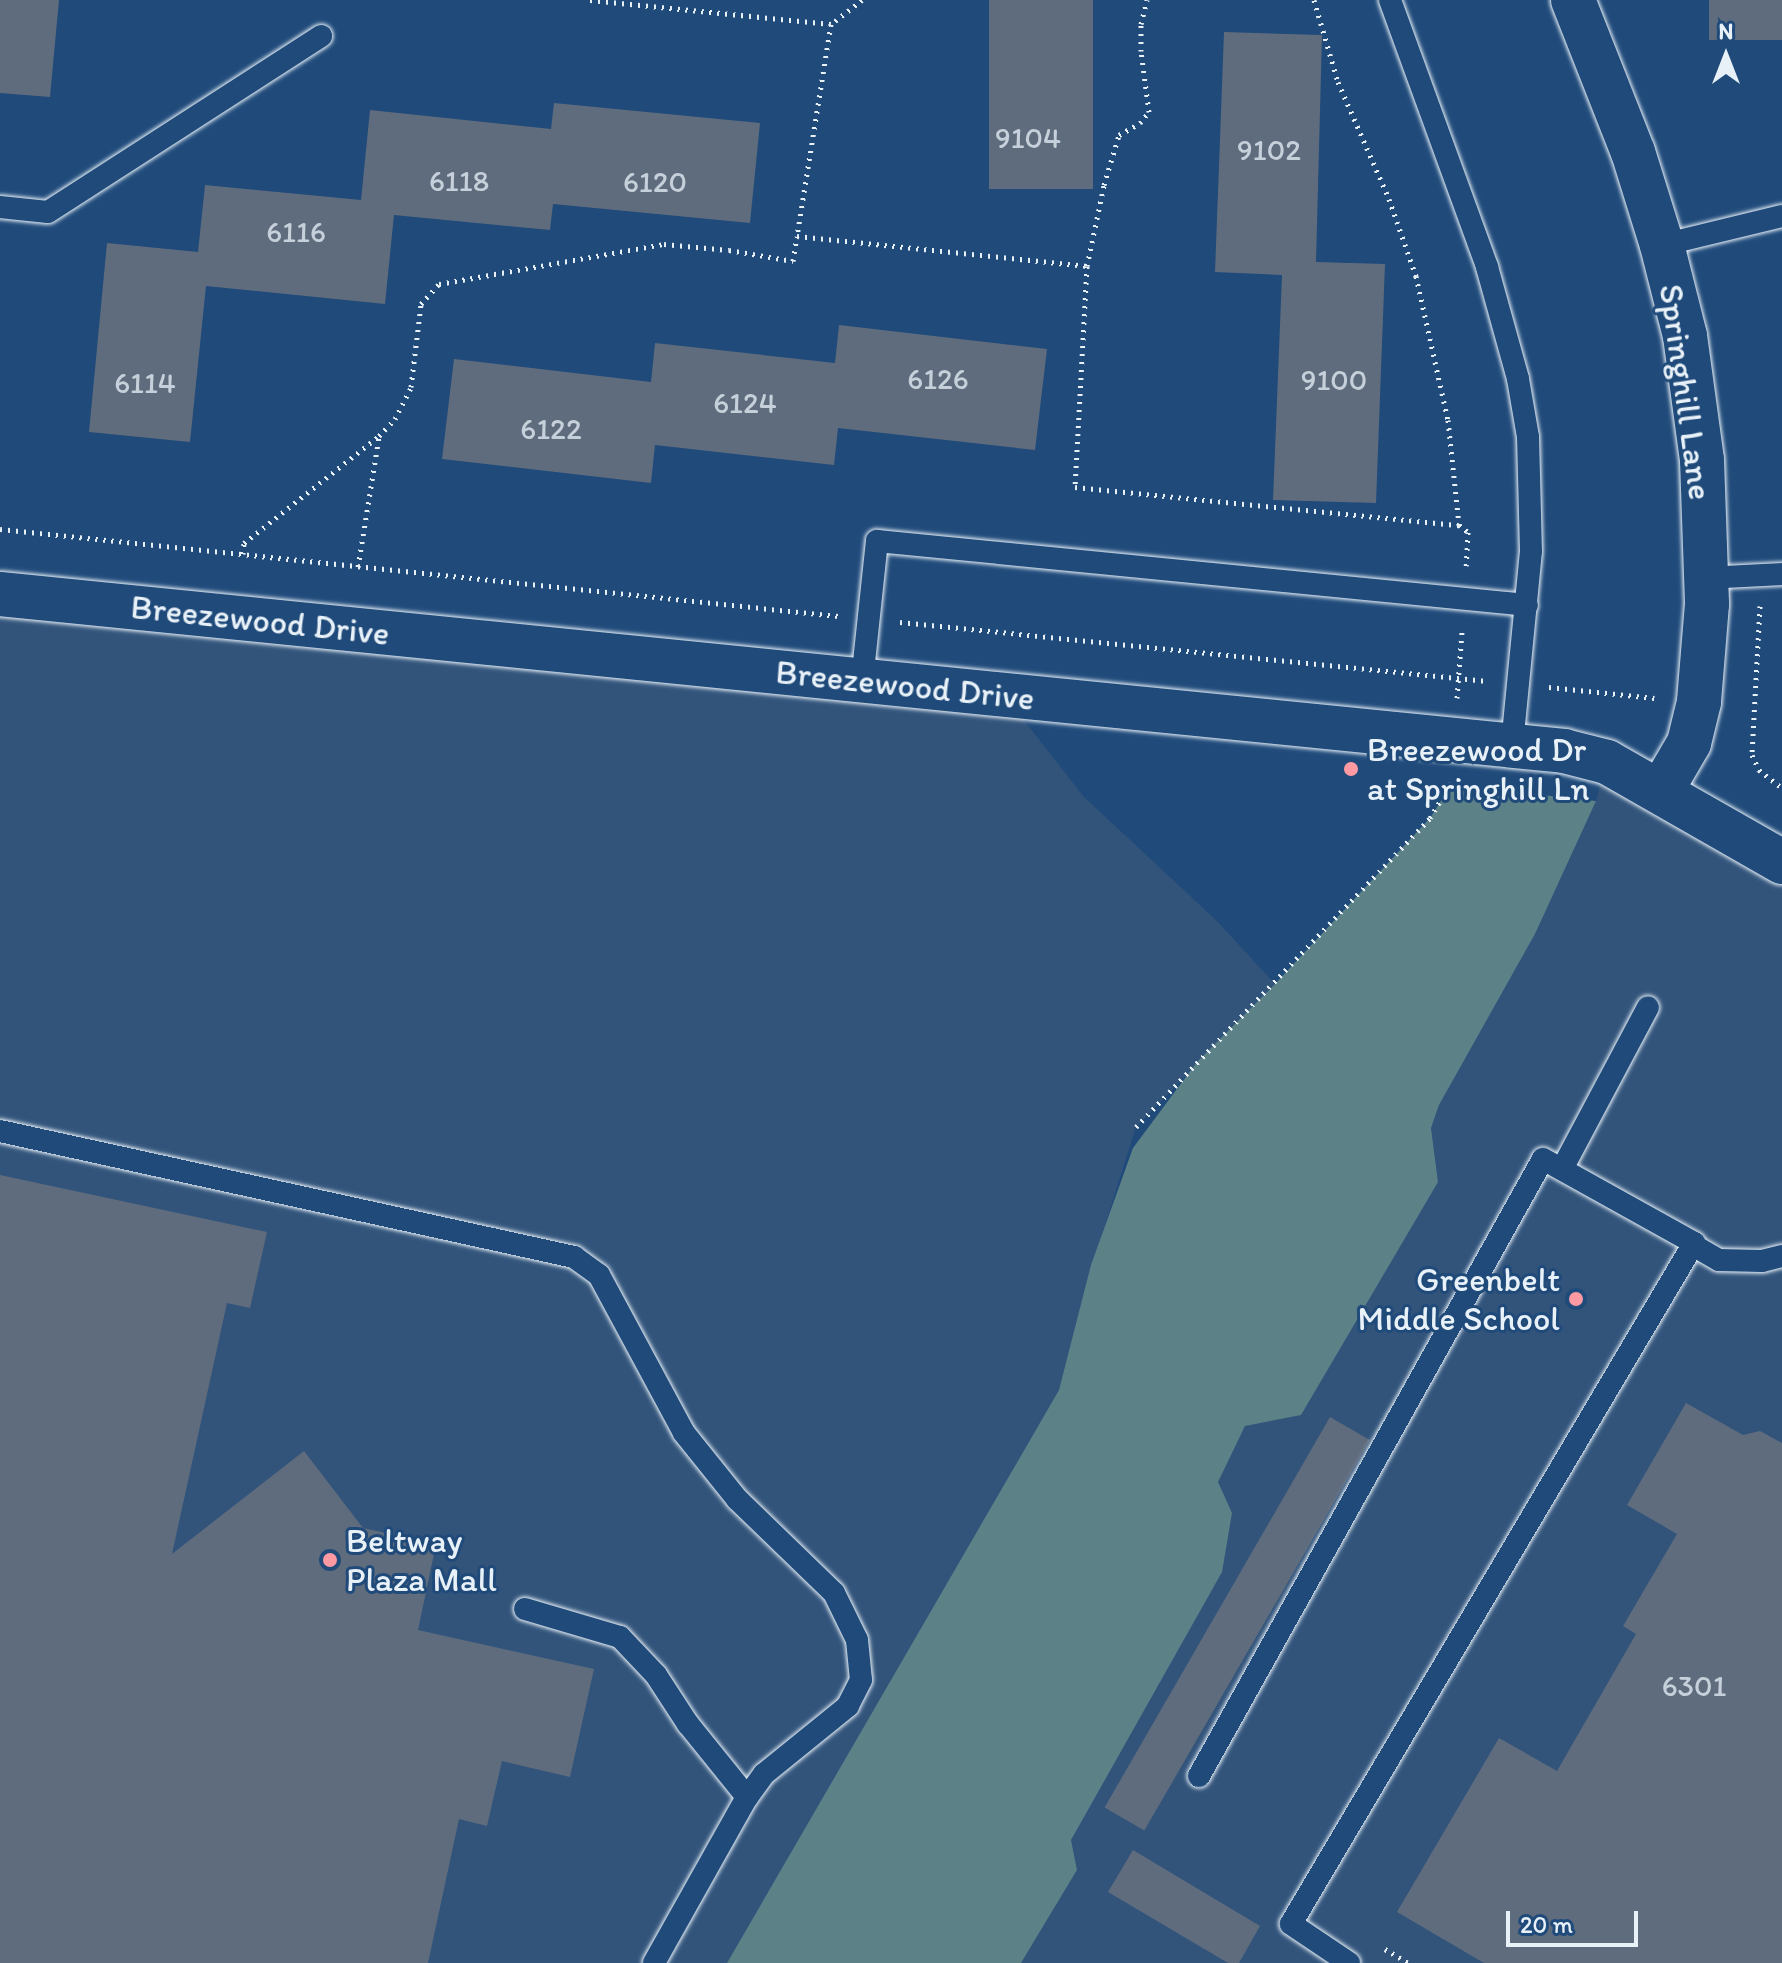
<!DOCTYPE html>
<style>
body{margin:0}
#map{position:relative;width:1782px;height:1963px;overflow:hidden;background:#1f4a7a;font-family:Itim,sans-serif}
div>[style]{position:absolute}
.built>*{inset:0;background:#32547b}
.green>*{inset:0;background:#5c8288}
.building>*{inset:0;background:#5f6c7e;transform-origin:0 0}
.path>*{height:5px;margin-top:-2.5px;transform-origin:0;background:repeating-linear-gradient(90deg,#e8f1f8 0 2px,transparent 0 8px)}
.roads{filter:drop-shadow(0 0 2px #e8f1f8) drop-shadow(0 0 2px #e8f1f8)}
.service>*{height:22px;margin:-11px;padding:0 11px;transform-origin:11px;border-radius:11px;background:#1f4a7a}
.minor>*{height:44px;margin:-22px;padding:0 22px;transform-origin:22px;border-radius:22px;background:#1f4a7a}
.tertiary>*{height:44px;margin:-22px;padding:0 22px;transform-origin:22px;border-radius:22px;background:#1f4a7a}
.dots>*{width:22px;height:22px;translate:-50% -50%;box-sizing:border-box;border:4px solid #1f4a7a;border-radius:50%}
span{translate:-50% -50%;white-space:nowrap;text-align:center;line-height:1.15;-webkit-text-stroke:6px #1f4a7a;paint-order:stroke}
.number-label{font-size:30px;color:#c6d0da}
.number-label span{-webkit-text-stroke-width:0}
.street-label{font-size:34px;color:#e8f1f8}
.poi-label{font-size:34px;color:#e8f1f8}
.left{translate:0 -50%;text-align:left}
.right{translate:-100% -50%;text-align:right}
.north{position:absolute;left:1686px;top:16px;width:80px;height:80px;-webkit-text-stroke:6px #1f4a7a;paint-order:stroke;rotate:0deg;font-size:22px;font-weight:700;line-height:32px;text-align:center;color:#e8f1f8}
.north::after{content:'';display:block;margin:auto;width:28px;height:36px;background:#e8f1f8;clip-path:polygon(50% 0,100% 100%,50% 72%,0 100%)}
.scale{position:absolute;left:1506px;top:1911px;width:132px;height:36px;box-sizing:border-box;border:4px solid #e8f1f8;border-top:0;padding-left:10px;font-size:24px;line-height:28px;white-space:nowrap;color:#e8f1f8;-webkit-text-stroke:6px #1f4a7a;paint-order:stroke}
</style>
<div id="map">
<div class="built">
<div style="clip-path:polygon(0 594px,1004px 695px,1084px 797px,1217px 921px,1275px 984px,1136px 1127px,1100px 1241px,1059px 1390px,727px 1963px,0 1963px)"></div>
<div style="clip-path:polygon(1607px 762px,1782px 862px,1782px 1963px,1021px 1963px,1077px 1870px,1071px 1840px,1232px 1513px,1217px 1482px,1245px 1426px,1438px 1182px,1431px 1128px,1439px 1105px,1535px 934px,1596px 801px)"></div>
</div>
<div class="green">
<div style="clip-path:polygon(1451px 785px,1596px 801px,1535px 934px,1439px 1105px,1431px 1128px,1438px 1182px,1301px 1415px,1245px 1426px,1218px 1482px,1232px 1513px,1222px 1572px,1071px 1840px,1077px 1870px,1021px 1963px,727px 1963px,1059px 1390px,1091px 1265px,1133px 1148px,1197px 1062px,1275px 984px,1430px 818px)"></div>
</div>
<div class="building">
<div style="clip-path:polygon(0 0,59px 0,50px 97px,0 93px)"></div>
<div style="left:989px;top:0;width:104px;height:189px"></div>
<div style="left:1709px;top:0;width:73px;height:40px"></div>
<div style="clip-path:polygon(1224px 32px,1322px 35px,1316px 262px,1385px 264px,1376px 503px,1273px 500px,1282px 275px,1215px 272px)"></div>
<div style="clip-path:polygon(554px 103px,760px 123px,750px 223px,553px 204px,550px 230px,394px 215px,385px 304px,206px 286px,190px 442px,89px 432px,107px 243px,198px 252px,205px 185px,361px 200px,370px 110px,551px 129px)"></div>
<div style="clip-path:polygon(839px 325px,1047px 349px,1035px 450px,838px 428px,834px 465px,655px 445px,651px 483px,442px 459px,454px 359px,651px 382px,655px 343px,835px 363px)"></div>
<div style="clip-path:polygon(0 1175px,267px 1232px,250px 1308px,227px 1303px,172px 1554px,304px 1451px,363px 1528px,436px 1544px,418px 1630px,594px 1669px,570px 1777px,502px 1761px,487px 1826px,459px 1819px,428px 1963px,0 1963px)"></div>
<div style="clip-path:polygon(1686px 1403px,1743px 1435px,1760px 1431px,1782px 1443px,1782px 1963px,1484px 1963px,1397px 1912px,1499px 1738px,1557px 1771px,1636px 1634px,1623px 1626px,1677px 1534px,1627px 1505px)"></div>
<div style="left:1330px;top:1417px;width:46px;height:451px;rotate:30deg"></div>
<div style="clip-path:polygon(1133px 1850px,1260px 1926px,1239px 1963px,1228px 1963px,1108px 1892px)"></div>
</div>
<div class="path">
<div style="left:590px;top:0;width:242px;rotate:5.7deg"></div>
<div style="left:862px;top:0;width:39px;rotate:142deg"></div>
<div style="left:831px;top:24px;width:215px;rotate:99.1deg"></div>
<div style="left:797px;top:236px;width:292px;rotate:5.9deg"></div>
<div style="left:1087px;top:266px;width:221px;rotate:93.1deg"></div>
<div style="left:1075px;top:487px;width:386px;rotate:5.7deg"></div>
<div style="left:1314px;top:0;width:85px;rotate:73.7deg"></div>
<div style="left:1338px;top:82px;width:128px;rotate:66.4deg"></div>
<div style="left:1389px;top:199px;width:82px;rotate:70.7deg"></div>
<div style="left:1416px;top:276px;width:148px;rotate:77.5deg"></div>
<div style="left:1448px;top:420px;width:106px;rotate:84deg"></div>
<div style="left:1459px;top:525px;width:11px;rotate:38deg"></div>
<div style="left:1468px;top:532px;width:34px;rotate:93deg"></div>
<div style="left:1087px;top:266px;width:83px;rotate:-78.1deg"></div>
<div style="left:1104px;top:185px;width:52px;rotate:-73.3deg"></div>
<div style="left:1119px;top:135px;width:24px;rotate:-30deg"></div>
<div style="left:1140px;top:123px;width:14px;rotate:-51deg"></div>
<div style="left:1149px;top:112px;width:62px;rotate:-97.5deg"></div>
<div style="left:1141px;top:51px;width:27px;rotate:-90deg"></div>
<div style="left:1141px;top:24px;width:25px;rotate:-76deg"></div>
<div style="left:0;top:529px;width:843px;rotate:5.93deg"></div>
<div style="left:243px;top:554px;width:11px;rotate:-85deg"></div>
<div style="left:244px;top:543px;width:172px;rotate:-38.4deg"></div>
<div style="left:379px;top:436px;width:23px;rotate:-47deg"></div>
<div style="left:395px;top:419px;width:36px;rotate:-63deg"></div>
<div style="left:411px;top:387px;width:84px;rotate:-83.1deg"></div>
<div style="left:421px;top:304px;width:27px;rotate:-48deg"></div>
<div style="left:439px;top:284px;width:229px;rotate:-10.1deg"></div>
<div style="left:664px;top:244px;width:65px;rotate:5.3deg"></div>
<div style="left:729px;top:250px;width:65px;rotate:9.8deg"></div>
<div style="left:793px;top:261px;width:25px;rotate:-81deg"></div>
<div style="left:358px;top:567px;width:132px;rotate:-80.8deg"></div>
<div style="left:1760px;top:606px;width:149px;rotate:93.1deg"></div>
<div style="left:1752px;top:755px;width:17px;rotate:65deg"></div>
<div style="left:1759px;top:770px;width:29px;rotate:38deg"></div>
<div style="left:900px;top:622px;width:590px;rotate:5.74deg"></div>
<div style="left:1549px;top:687px;width:106px;rotate:6deg"></div>
<div style="left:1457px;top:698px;width:66px;rotate:-85.7deg"></div>
<div style="left:1136px;top:1127px;width:427px;rotate:-46.4deg"></div>
<div style="left:1430px;top:818px;width:41px;rotate:-59deg"></div>
<div style="left:1385px;top:1949px;width:27px;rotate:31deg"></div>
</div>
<div class="roads">
<div class="service">
<div style="left:1390px;top:0;width:284px;rotate:70deg"></div>
<div style="left:1487px;top:267px;width:116px;rotate:74.5deg"></div>
<div style="left:1518px;top:379px;width:59px;rotate:80.2deg"></div>
<div style="left:1528px;top:437px;width:114px;rotate:88.5deg"></div>
<div style="left:1531px;top:551px;width:195px;rotate:95.6deg"></div>
<div style="left:0;top:207px;width:48px;rotate:5.9deg"></div>
<div style="left:48px;top:212px;width:325px;rotate:-32.8deg"></div>
<div style="left:1662px;top:245px;width:123px;rotate:-13.6deg"></div>
<div style="left:1706px;top:578px;width:76px;rotate:-3deg"></div>
<div style="left:862px;top:681px;width:141px;rotate:-83.9deg"></div>
<div style="left:877px;top:541px;width:653px;rotate:5.62deg"></div>
<div style="left:0;top:1131px;width:588px;rotate:12.38deg"></div>
<div style="left:574px;top:1257px;width:31px;rotate:36deg"></div>
<div style="left:599px;top:1275px;width:179px;rotate:61.7deg"></div>
<div style="left:684px;top:1433px;width:85px;rotate:51.2deg"></div>
<div style="left:737px;top:1499px;width:135px;rotate:44.1deg"></div>
<div style="left:834px;top:1593px;width:52px;rotate:63.9deg"></div>
<div style="left:857px;top:1640px;width:40px;rotate:84.3deg"></div>
<div style="left:861px;top:1680px;width:29px;rotate:117deg"></div>
<div style="left:848px;top:1706px;width:108px;rotate:141deg"></div>
<div style="left:764px;top:1774px;width:29px;rotate:126deg"></div>
<div style="left:747px;top:1797px;width:190px;rotate:119.3deg"></div>
<div style="left:1562px;top:1169px;width:183px;rotate:-62deg"></div>
<div style="left:1691px;top:1244px;width:32px;rotate:30deg"></div>
<div style="left:1719px;top:1260px;width:43px;rotate:1.3deg"></div>
<div style="left:1762px;top:1261px;width:21px;rotate:-14deg"></div>
<div style="left:525px;top:1609px;width:99px;rotate:16.4deg"></div>
<div style="left:620px;top:1637px;width:52px;rotate:46.5deg"></div>
<div style="left:656px;top:1675px;width:59px;rotate:56.9deg"></div>
<div style="left:688px;top:1724px;width:94px;rotate:51.1deg"></div>
<div style="left:1199px;top:1776px;width:706px;rotate:-60.86deg"></div>
<div style="left:1543px;top:1159px;width:173px;rotate:29.1deg"></div>
<div style="left:1694px;top:1243px;width:791px;rotate:120.62deg"></div>
<div style="left:1291px;top:1924px;width:70px;rotate:33.9deg"></div>
</div>
<div class="minor">
<div style="left:1573px;top:0;width:163px;rotate:68.5deg"></div>
<div style="left:1633px;top:152px;width:97px;rotate:72.7deg"></div>
<div style="left:1662px;top:245px;width:94px;rotate:75.8deg"></div>
<div style="left:1685px;top:336px;width:125px;rotate:82.2deg"></div>
<div style="left:1702px;top:460px;width:144px;rotate:88deg"></div>
<div style="left:1707px;top:604px;width:98px;rotate:94.7deg"></div>
<div style="left:1699px;top:702px;width:42px;rotate:103.7deg"></div>
<div style="left:1689px;top:743px;width:56px;rotate:120.3deg"></div>
</div>
<div class="tertiary">
<div style="left:0;top:594px;width:1572px;rotate:5.73deg"></div>
<div style="left:1564px;top:751px;width:44px;rotate:14.3deg"></div>
<div style="left:1607px;top:762px;width:202px;rotate:29.7deg"></div>
</div>
</div>
<div class="dots">
<div style="left:1351px;top:769px;background:#ff9aa2"></div>
<div style="left:1576px;top:1299px;background:#ff9aa2"></div>
<div style="left:330px;top:1560px;background:#ff9aa2"></div>
</div>
<div class="number-label">
<span style="left:1028px;top:138px">9104</span>
<span style="left:1269px;top:150px">9102</span>
<span style="left:459px;top:181px">6118</span>
<span style="left:655px;top:182px">6120</span>
<span style="left:296px;top:232px">6116</span>
<span style="left:938px;top:379px">6126</span>
<span style="left:1334px;top:380px">9100</span>
<span style="left:145px;top:383px">6114</span>
<span style="left:745px;top:403px">6124</span>
<span style="left:551px;top:429px">6122</span>
<span style="left:1694px;top:1686px">6301</span>
</div>
<div class="street-label">
<span style="left:1686px;top:392px;rotate:82deg">Springhill Lane</span>
<span style="left:260px;top:620px;rotate:6deg">Breezewood Drive</span>
<span style="left:905px;top:685px;rotate:6deg">Breezewood Drive</span>
</div>
<div class="poi-label">
<span class="left" style="left:1367px;top:769px">Breezewood Dr<br>at Springhill Ln</span>
<span class="right" style="left:1560px;top:1299px">Greenbelt<br>Middle School</span>
<span class="left" style="left:346px;top:1560px">Beltway<br>Plaza Mall</span>
</div>
<div class="north">N</div>
<div class="scale">20 m</div>
</div>
